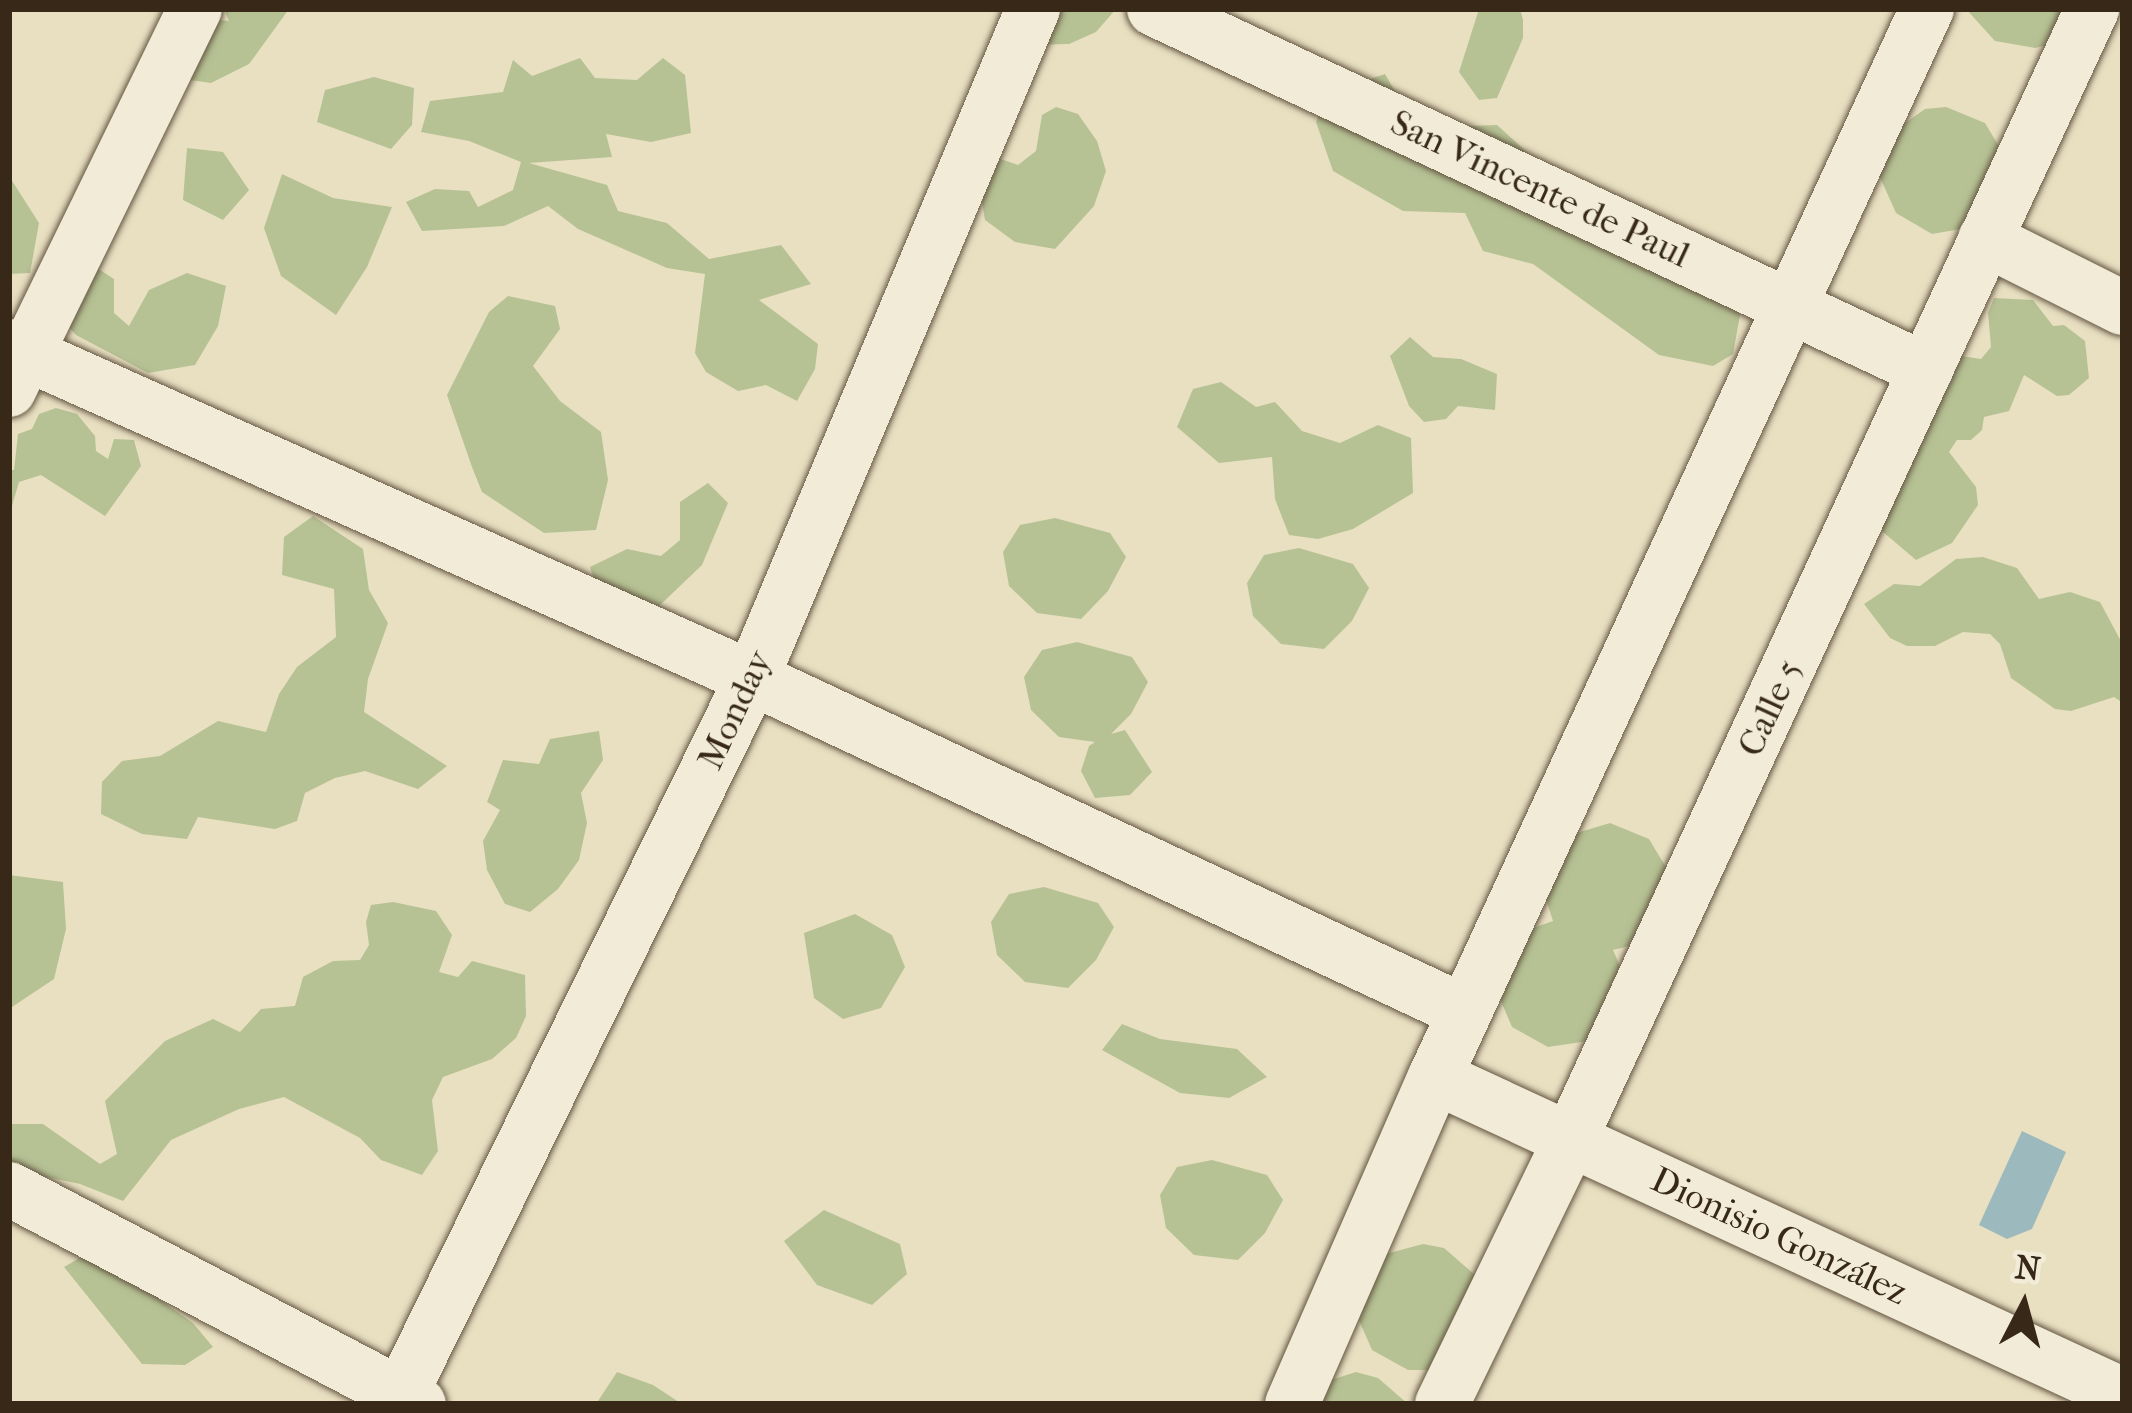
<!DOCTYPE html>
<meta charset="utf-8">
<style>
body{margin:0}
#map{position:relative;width:2132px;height:1413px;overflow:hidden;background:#e9e0c2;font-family:"IM FELL French Canon",serif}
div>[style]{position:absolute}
.green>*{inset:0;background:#b6c294}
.water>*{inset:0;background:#9cbabd}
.roads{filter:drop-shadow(0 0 3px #645642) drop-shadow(0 0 3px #645642)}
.street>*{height:54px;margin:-27px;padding:0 27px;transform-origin:27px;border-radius:27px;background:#f1ebd7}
span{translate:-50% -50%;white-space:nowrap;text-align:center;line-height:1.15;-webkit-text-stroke:12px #f1ebd7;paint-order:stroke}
.street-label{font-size:36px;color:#372817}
.frame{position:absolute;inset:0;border:12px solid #372817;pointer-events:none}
.north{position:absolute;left:1964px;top:1245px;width:120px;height:120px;-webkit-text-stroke:9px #f1ebd7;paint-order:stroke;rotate:6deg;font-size:33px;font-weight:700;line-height:48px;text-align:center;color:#372817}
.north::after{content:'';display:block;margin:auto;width:42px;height:54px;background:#372817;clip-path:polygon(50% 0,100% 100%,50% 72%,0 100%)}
</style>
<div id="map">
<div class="green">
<div style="clip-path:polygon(224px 9px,289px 9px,249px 64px,211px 83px,183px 79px,205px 19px,229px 21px)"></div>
<div style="clip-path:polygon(1018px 9px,1116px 9px,1096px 32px,1069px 44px,1032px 45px)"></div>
<div style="clip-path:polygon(1479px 9px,1520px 9px,1523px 20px,1523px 38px,1497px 98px,1479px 100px,1459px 72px)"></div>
<div style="clip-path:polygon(1966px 9px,2085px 9px,2055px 43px,2035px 48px,1995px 41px)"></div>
<div style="clip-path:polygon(580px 58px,595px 78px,637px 80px,663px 58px,685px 75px,691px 133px,651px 142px,606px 134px,612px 157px,529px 163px,607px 185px,618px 211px,667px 223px,709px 259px,781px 245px,811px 284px,759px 300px,818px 344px,815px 369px,797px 401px,766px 385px,738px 391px,706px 372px,695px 353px,705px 274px,667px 268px,578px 229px,548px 206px,504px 226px,422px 231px,406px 202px,435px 189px,469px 191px,478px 207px,513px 190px,521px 162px,469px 141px,421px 132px,430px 101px,503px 92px,513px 60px,532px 76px)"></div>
<div style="clip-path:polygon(1385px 74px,1416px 128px,1497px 125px,1570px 191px,1736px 287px,1740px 315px,1733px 354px,1713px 366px,1659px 355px,1533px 264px,1483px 251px,1465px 213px,1403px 211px,1333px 171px,1316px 122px,1328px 93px)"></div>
<div style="clip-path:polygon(374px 77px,414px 88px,412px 125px,391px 149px,317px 122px,325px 90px)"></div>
<div style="clip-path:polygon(1056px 107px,1078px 114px,1097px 141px,1106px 171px,1094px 206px,1055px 249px,1015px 242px,985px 220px,979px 183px,992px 156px,1018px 165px,1036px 151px,1042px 115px)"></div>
<div style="clip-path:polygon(1946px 107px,1985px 123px,2006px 158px,1972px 227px,1932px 234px,1896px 213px,1879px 175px,1891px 133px,1925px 109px)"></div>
<div style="clip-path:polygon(187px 148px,223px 152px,249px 190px,223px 220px,183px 200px)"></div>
<div style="clip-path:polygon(282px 174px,333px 198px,392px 207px,367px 267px,336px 315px,281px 276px,264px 228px)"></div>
<div style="clip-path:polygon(9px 176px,39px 223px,30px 273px,9px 274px)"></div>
<div style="clip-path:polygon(77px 255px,114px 279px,114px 313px,129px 326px,149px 290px,187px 273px,226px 286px,218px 326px,195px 365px,148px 373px,76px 335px,46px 301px)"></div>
<div style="clip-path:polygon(508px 296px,555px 306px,560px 329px,533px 366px,560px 401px,601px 432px,608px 480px,596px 530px,544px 533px,482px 492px,472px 467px,447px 395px,489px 312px)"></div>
<div style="clip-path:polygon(1994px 298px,2033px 300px,2053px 326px,2064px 325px,2085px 341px,2089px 378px,2069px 395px,2057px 396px,2024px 375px,2009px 411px,1984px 417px,1982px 430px,1971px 440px,1957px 440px,1949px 452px,1976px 487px,1978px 505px,1952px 543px,1916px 560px,1876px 526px,1962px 356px,1981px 359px,1991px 347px,1988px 313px)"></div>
<div style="clip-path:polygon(1410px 337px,1433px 357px,1461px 359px,1497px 374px,1495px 410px,1458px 406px,1446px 419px,1424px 422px,1409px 406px,1390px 356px)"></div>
<div style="clip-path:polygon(1221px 382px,1256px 407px,1275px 402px,1302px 431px,1340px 443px,1378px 425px,1411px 438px,1413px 493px,1353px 529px,1318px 539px,1289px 535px,1275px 499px,1272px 457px,1219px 463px,1177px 427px,1193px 389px)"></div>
<div style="clip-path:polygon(56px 408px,77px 414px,95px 436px,96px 451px,108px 459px,114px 439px,134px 440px,141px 466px,105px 516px,41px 475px,19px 482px,9px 516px,9px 470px,14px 470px,18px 434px,32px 429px,39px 414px)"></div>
<div style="clip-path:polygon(708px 483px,728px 503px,702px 565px,658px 607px,608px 623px,590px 567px,627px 549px,661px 556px,680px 540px,680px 502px)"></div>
<div style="clip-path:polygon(313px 516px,363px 549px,369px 590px,388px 623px,368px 679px,364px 712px,447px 766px,418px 789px,365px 771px,335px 778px,305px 793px,297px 821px,275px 829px,198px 817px,187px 839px,142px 834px,101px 814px,102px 782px,122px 761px,160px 756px,218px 721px,266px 732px,279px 694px,297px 667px,336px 637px,334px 589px,282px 575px,284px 537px)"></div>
<div style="clip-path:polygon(1055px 518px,1110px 533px,1126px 557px,1108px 591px,1081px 619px,1037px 613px,1009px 586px,1003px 552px,1020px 525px)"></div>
<div style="clip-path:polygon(1299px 548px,1353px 564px,1369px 588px,1352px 621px,1324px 649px,1281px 644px,1253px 616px,1247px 583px,1264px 555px)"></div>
<div style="clip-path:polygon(1983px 557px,2017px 568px,2039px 599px,2070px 592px,2100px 602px,2123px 645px,2123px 703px,2114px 697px,2071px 711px,2055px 709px,2011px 678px,2000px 644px,1990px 634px,1963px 632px,1935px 646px,1907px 646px,1890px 638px,1864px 604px,1894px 584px,1920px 586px,1956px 559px)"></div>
<div style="clip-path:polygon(1077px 642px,1132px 657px,1148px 682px,1131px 714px,1111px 734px,1125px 730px,1152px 772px,1130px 795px,1095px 798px,1081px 771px,1089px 746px,1095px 742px,1059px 737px,1031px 710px,1024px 677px,1042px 650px)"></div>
<div style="clip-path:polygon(599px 731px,603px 760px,581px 793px,587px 823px,579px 860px,558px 889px,530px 912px,505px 904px,487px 870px,483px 841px,500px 810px,487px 802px,503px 760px,539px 764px,550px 739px)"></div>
<div style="clip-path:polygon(1610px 823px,1649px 839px,1670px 874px,1637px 944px,1613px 950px,1622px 971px,1588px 1041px,1548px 1047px,1512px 1027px,1495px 987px,1522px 932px,1553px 921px,1543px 890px,1570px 835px)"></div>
<div style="clip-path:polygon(9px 875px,63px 882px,66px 929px,54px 979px,9px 1009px)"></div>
<div style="clip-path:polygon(1044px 887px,1098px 903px,1114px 927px,1096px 960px,1068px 988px,1025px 982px,997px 955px,991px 922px,1009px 894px)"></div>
<div style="clip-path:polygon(393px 902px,436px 911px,452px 935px,439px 972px,458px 977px,472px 961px,525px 975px,526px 1016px,516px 1038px,492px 1059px,443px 1077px,432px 1100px,438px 1151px,422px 1175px,381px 1160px,360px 1138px,284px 1097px,239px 1109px,171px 1140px,123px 1201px,80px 1184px,9px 1169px,12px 1124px,43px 1124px,100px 1164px,117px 1154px,105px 1101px,165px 1041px,213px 1019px,240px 1032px,261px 1009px,295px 1006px,303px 977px,333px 961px,360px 960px,369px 945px,366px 922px,371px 905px)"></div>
<div style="clip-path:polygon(855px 914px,892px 935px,905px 967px,881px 1008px,843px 1019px,814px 998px,804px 933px)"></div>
<div style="clip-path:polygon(1122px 1024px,1160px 1039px,1237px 1049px,1267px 1077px,1229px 1098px,1180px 1093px,1102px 1050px)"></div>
<div style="clip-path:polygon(1212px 1160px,1267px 1175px,1283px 1200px,1265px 1233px,1238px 1260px,1194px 1255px,1166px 1228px,1160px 1195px,1177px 1167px)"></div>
<div style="clip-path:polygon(824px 1210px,900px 1244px,907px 1274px,872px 1305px,817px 1285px,784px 1241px)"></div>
<div style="clip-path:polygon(1423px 1244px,1444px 1248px,1475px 1275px,1429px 1370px,1408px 1370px,1372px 1350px,1355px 1311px,1382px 1255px)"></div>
<div style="clip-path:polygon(90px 1252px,148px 1281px,160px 1300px,193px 1323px,213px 1347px,185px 1365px,142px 1364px,64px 1267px)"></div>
<div style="clip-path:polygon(617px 1372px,653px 1385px,682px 1404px,596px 1404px)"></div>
<div style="clip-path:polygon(1356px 1372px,1378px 1378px,1408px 1404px,1298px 1404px,1315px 1385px)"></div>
</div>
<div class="water">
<div style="clip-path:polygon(2022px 1131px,2066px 1152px,2032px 1229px,2007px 1239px,1979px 1225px)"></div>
</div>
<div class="roads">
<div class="street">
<div style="left:1154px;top:9px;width:852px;rotate:25.06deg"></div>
<div style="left:1985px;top:239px;width:154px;rotate:26.6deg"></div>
<div style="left:9px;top:346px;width:814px;rotate:24.08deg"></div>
<div style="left:752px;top:678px;width:787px;rotate:25.1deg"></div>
<div style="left:9px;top:390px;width:424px;rotate:-64deg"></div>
<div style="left:1435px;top:1077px;width:758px;rotate:24.81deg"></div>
<div style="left:9px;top:1189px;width:463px;rotate:27.7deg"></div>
<div style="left:401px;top:1394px;width:797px;rotate:-63.88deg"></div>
<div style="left:752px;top:678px;width:726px;rotate:-67.22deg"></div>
<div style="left:1292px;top:1404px;width:357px;rotate:-66.4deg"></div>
<div style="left:1435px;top:1077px;width:1176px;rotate:-65.27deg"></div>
<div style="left:1442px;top:1404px;width:293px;rotate:-64.1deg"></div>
<div style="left:1570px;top:1140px;width:1246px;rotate:-65.22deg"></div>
</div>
</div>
<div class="street-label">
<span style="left:1540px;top:189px;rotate:25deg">San Vincente de Paul</span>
<span style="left:1770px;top:708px;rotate:-65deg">Calle 5</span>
<span style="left:735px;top:710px;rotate:-65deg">Monday</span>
<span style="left:1779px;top:1236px;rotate:25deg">Dionisio González</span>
</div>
<div class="frame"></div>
<div class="north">N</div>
</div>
